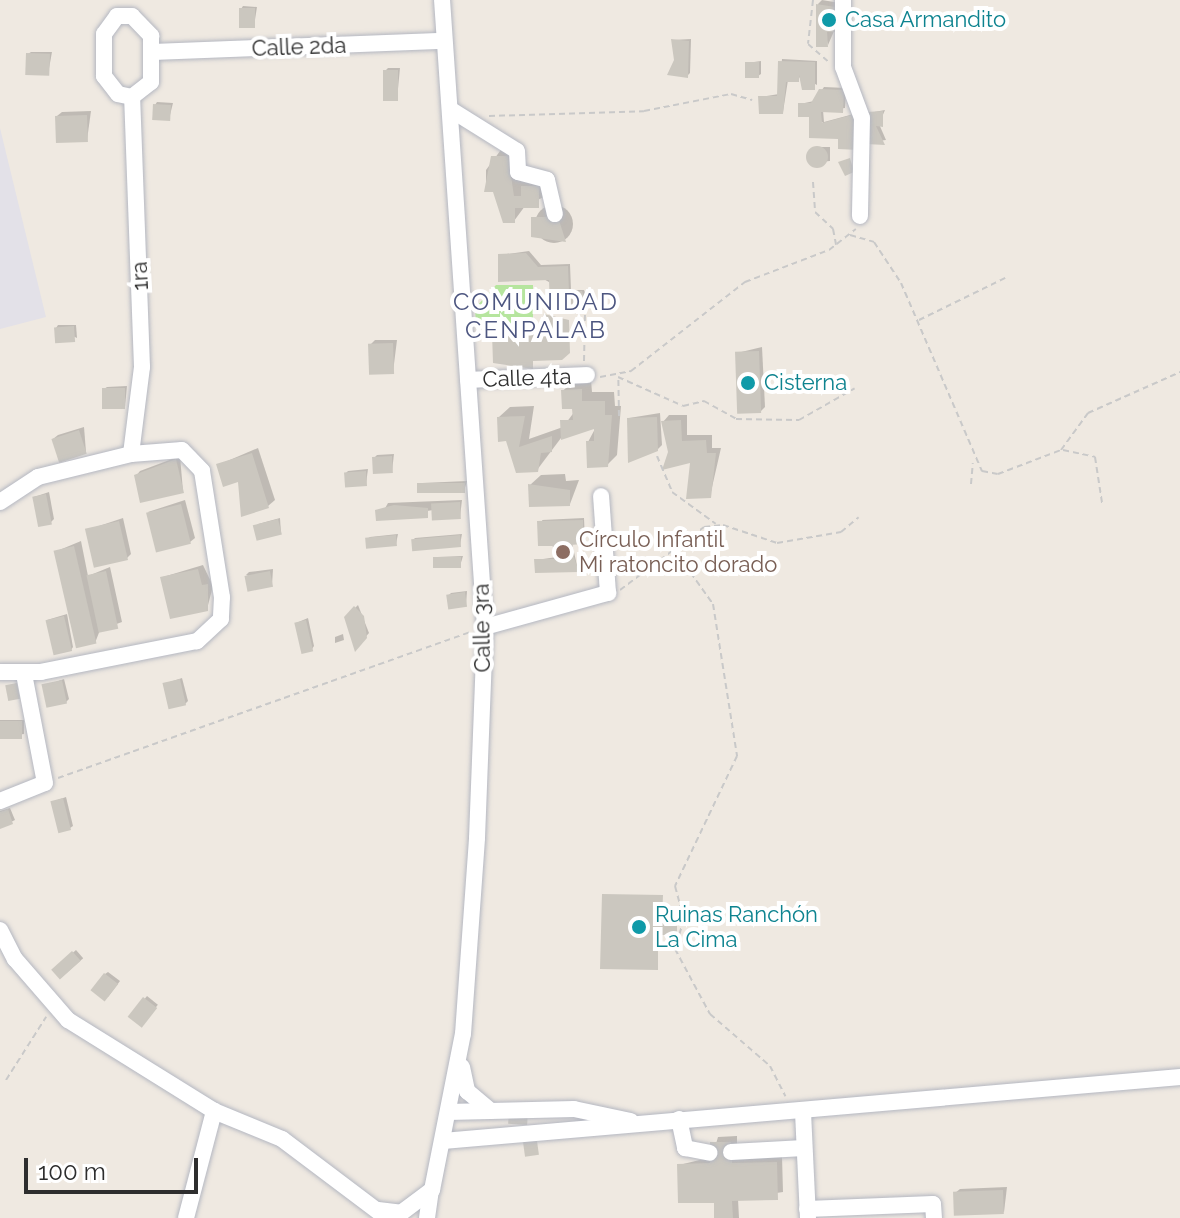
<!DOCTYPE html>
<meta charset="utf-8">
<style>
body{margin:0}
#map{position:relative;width:1180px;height:1218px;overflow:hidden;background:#efe9e1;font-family:Raleway,sans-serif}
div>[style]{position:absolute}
.industrial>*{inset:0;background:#e3e1e8}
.green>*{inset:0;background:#b6e59e}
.shadow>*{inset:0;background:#0003;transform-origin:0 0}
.round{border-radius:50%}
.building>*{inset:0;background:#cbc7bf;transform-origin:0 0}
.path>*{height:2px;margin-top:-1px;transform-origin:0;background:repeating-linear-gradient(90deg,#c9c9c9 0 6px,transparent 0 10px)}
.roads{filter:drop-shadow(0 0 2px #b4b7c1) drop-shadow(0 0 2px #b4b7c1)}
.minor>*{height:16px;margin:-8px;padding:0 8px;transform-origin:8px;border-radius:8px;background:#fff}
.dots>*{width:22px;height:22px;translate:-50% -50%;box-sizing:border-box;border:4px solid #fff;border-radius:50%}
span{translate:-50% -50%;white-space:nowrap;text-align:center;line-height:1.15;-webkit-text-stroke:8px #fff;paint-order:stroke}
.culture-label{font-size:22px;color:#0d838f}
.left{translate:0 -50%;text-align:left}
.street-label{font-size:22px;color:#2e2e2e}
.education-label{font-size:22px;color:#785e54}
.neighbourhood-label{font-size:24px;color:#4d5680;letter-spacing:2px}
.scale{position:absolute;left:24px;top:1158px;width:174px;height:36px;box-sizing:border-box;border:4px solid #2e2e2e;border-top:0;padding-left:10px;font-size:24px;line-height:28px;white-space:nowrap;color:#2e2e2e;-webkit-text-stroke:6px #fff;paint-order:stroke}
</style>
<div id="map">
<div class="industrial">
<div style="clip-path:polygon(0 128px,46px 317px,0 329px)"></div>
</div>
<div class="green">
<div style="clip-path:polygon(496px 285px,533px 285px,533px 328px,476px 326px,475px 308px)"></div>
</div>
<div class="shadow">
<div style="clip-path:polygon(822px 0,846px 4px,828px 45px,818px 4px)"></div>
<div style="clip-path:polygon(243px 6px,257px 7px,254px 26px,241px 9px)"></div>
<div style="clip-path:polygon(691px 39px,690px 73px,687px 76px,673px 40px)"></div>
<div style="clip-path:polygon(31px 52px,52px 52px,48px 74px,28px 54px)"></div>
<div style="clip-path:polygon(782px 59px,817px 61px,817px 85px,802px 77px,788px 80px,783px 112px,760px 97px,779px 94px)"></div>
<div style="clip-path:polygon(761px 61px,761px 74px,758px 76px,747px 63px)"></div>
<div style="clip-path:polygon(388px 68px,400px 68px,397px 99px,385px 71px)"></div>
<div style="clip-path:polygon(824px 87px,846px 88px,845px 108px,823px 110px,824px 122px,861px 112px,840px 137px,800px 104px,814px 101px)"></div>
<div style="clip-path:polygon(157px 102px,173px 103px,169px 119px,155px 105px)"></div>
<div style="clip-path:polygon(885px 110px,879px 124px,886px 140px,868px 142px,869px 113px)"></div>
<div style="clip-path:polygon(91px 111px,87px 140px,57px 116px,62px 112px)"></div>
<div style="clip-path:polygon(503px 147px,517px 147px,517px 180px,533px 177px,548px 195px,525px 206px,514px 221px,494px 190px,486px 190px,486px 170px)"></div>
<div style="clip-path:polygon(813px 147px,830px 147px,830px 161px,808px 163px)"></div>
<div class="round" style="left:535px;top:205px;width:38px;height:38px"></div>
<div style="clip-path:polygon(529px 251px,541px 265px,570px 264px,571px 290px,584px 290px,589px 304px,500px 255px)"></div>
<div style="clip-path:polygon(58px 325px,76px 325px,77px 338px,56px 328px)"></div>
<div style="clip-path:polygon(375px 340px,397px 340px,393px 372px,370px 345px)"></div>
<div style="clip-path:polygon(762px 347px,765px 407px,761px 411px,737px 353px)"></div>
<div style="clip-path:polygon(573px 380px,591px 380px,592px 392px,614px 392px,615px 406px,621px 406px,617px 455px,607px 465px,588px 442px,596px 427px,561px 438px,537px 470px,517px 471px,499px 417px,510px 407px,534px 406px,529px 439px,563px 427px,575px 411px,563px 391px)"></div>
<div style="clip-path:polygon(127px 386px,125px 407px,104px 389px,107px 387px)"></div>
<div style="clip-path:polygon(660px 413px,662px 445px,657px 450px,629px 418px)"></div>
<div style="clip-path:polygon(669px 415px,687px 415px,687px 435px,712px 435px,712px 448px,721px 448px,710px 496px,692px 461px,670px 452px,663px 422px)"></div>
<div style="clip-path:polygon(84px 427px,86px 452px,53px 439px,58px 435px)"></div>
<div style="clip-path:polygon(258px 448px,275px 500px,268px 506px,218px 465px)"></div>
<div style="clip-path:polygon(394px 454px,392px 471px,374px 458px,377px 455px)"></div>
<div style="clip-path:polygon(180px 456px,183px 491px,136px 476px,140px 471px)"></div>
<div style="clip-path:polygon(368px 469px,366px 484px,346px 473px,348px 471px)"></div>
<div style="clip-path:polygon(565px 474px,566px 481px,579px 480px,570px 504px,530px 485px,541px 475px)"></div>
<div style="clip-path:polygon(467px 481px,464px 491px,419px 486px,422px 483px)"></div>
<div style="clip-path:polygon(49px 492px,54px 519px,51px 522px,34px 497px)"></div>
<div style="clip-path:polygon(185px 500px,195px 538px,190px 542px,148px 512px)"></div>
<div style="clip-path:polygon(462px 500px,460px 517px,433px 510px,379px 519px,388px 503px)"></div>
<div style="clip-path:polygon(123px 518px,131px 554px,127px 558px,87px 530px)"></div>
<div style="clip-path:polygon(280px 518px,281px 533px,255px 527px,258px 524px)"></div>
<div style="clip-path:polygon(584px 518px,585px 540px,572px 543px,578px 570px,536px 560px,557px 557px,542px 520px)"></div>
<div style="clip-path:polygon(398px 534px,396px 544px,367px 539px,370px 537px)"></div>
<div style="clip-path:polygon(462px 534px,460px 545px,413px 540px,415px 538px)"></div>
<div style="clip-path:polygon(81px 541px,88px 576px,110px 567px,122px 622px,100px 630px,95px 643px,57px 551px)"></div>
<div style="clip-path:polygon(463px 556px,460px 566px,435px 559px,437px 557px)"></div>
<div style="clip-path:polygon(203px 565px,213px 586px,207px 609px,163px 577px)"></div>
<div style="clip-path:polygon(273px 569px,272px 585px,246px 575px,249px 572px)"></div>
<div style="clip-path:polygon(467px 591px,466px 605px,448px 596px,451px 593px)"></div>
<div style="clip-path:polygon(358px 605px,369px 633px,356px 648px,346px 617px)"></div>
<div style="clip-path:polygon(67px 614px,73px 647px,71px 650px,47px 620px)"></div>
<div style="clip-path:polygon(308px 618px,314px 646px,312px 649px,296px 623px)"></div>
<div style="clip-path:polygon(343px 634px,344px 640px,335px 643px,335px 637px)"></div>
<div style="clip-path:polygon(182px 678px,188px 701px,185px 704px,164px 684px)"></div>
<div style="clip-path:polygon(64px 679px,69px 699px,66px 702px,44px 686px)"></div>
<div style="clip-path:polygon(0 720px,24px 720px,24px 734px,0 737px)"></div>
<div style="clip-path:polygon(66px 797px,73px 826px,70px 828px,52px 802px)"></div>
<div style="clip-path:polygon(10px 808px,15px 820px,0 827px,0 811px)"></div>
<div style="left:76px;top:950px;width:11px;height:30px;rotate:49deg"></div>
<div style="clip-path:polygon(108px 972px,120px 981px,108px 997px,105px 974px)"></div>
<div style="left:147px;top:996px;width:14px;height:27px;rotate:39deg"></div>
<div style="clip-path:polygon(737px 1136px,737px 1157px,782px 1156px,783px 1192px,738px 1199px,739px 1218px,716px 1218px,716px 1200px,679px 1165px,712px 1157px,718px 1137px)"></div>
<div style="clip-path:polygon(1007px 1187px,1004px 1212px,955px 1193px,960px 1189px)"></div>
</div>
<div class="building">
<div style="clip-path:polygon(816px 4px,842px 8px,843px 32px,827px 32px,828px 47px,816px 47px)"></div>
<div style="left:239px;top:8px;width:16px;height:20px"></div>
<div style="clip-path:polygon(671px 39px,689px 41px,688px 78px,667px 75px,674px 60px)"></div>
<div style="left:26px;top:53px;width:24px;height:22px;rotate:2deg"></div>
<div style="clip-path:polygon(778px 61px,815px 62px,815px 90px,802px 90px,799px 75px,799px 82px,786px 82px,783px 114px,759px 114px,758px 96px,777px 96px)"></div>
<div style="left:745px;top:62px;width:14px;height:16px"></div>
<div style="left:383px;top:70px;width:15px;height:31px"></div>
<div style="clip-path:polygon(819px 89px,844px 90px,843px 113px,821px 112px,822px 123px,859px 113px,859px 150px,838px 149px,838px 139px,809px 138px,809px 117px,798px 117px,798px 103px,811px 103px)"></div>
<div style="left:153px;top:104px;width:18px;height:16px;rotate:3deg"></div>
<div style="clip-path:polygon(883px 111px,883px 127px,876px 126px,885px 145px,866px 144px,867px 112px)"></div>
<div style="left:87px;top:115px;width:27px;height:32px;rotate:88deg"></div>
<div class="round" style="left:806px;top:146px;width:22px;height:22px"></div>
<div style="clip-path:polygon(491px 156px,508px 156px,514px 196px,521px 196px,521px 186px,539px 186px,539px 208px,515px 208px,515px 223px,503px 223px,493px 192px,484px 192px)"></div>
<div style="clip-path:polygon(850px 158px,854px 172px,845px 176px,838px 162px)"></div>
<div style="clip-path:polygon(531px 217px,558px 217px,566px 242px,531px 237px)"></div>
<div style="clip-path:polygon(526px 253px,538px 267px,568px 266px,569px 292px,582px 291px,588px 308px,550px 312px,549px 280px,498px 282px,498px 254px)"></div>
<div style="clip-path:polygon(544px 314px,569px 320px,570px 353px,562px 360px,533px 361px,533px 369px,493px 363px,492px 333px,537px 332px)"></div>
<div style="left:74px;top:326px;width:16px;height:20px;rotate:86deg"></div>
<div style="left:393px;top:343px;width:31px;height:25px;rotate:88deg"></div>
<div style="left:759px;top:351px;width:62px;height:24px;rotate:88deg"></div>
<div style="left:125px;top:388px;width:21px;height:23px;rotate:90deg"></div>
<div style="clip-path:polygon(582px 389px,582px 401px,605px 401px,605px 415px,612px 415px,608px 467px,587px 468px,586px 441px,594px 441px,594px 429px,561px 440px,560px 420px,573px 420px,572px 409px,562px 409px,561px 390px)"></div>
<div style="clip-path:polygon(525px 416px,519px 447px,552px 436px,552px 452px,541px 453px,538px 472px,516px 473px,506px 441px,498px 442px,497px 417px)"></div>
<div style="clip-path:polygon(657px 417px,658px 451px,628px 463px,627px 418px)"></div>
<div style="clip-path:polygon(681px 420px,682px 441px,706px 440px,707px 453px,716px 453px,711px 498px,686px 499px,690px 463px,662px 470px,668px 452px,661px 421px)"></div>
<div style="left:79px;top:430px;width:25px;height:29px;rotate:72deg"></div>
<div style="clip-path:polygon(252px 453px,269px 508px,241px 517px,238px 482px,223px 487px,216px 464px)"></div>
<div style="left:392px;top:456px;width:17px;height:20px;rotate:87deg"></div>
<div style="clip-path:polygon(176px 459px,184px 493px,140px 503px,134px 475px)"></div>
<div style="left:366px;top:471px;width:15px;height:22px;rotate:86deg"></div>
<div style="left:465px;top:483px;width:10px;height:48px;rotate:90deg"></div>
<div style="clip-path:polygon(528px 484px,570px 490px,570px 506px,529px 507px)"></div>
<div style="left:46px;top:494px;width:31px;height:14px;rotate:79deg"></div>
<div style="left:460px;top:502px;width:17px;height:29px;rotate:87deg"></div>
<div style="left:181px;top:504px;width:41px;height:36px;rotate:76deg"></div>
<div style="clip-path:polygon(394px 505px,428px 508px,428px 518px,376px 521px,375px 510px)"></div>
<div style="left:278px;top:519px;width:16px;height:26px;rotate:76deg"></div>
<div style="clip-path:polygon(583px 520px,583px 544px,570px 545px,579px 572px,535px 573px,534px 559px,555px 559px,555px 546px,538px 546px,537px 521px)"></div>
<div style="left:119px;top:521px;width:40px;height:35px;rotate:77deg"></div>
<div style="left:396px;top:535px;width:11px;height:31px;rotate:85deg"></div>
<div style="left:460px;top:535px;width:12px;height:49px;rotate:85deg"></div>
<div style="left:74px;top:546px;width:100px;height:21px;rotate:77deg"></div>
<div style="left:461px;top:557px;width:11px;height:28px;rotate:90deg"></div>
<div style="clip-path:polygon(198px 569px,202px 585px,208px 584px,208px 611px,170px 619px,160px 577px)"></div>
<div style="left:106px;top:571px;width:59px;height:20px;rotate:78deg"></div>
<div style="left:270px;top:571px;width:16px;height:26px;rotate:79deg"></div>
<div style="left:465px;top:592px;width:15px;height:19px;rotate:82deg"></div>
<div style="clip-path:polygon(354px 606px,364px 616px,367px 638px,355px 652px,344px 617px)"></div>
<div style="left:64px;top:616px;width:36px;height:19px;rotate:77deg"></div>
<div style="left:306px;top:620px;width:32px;height:12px;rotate:77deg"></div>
<div style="left:180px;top:679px;width:27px;height:18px;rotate:77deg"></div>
<div style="left:62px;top:680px;width:24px;height:21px;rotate:78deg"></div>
<div style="left:17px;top:683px;width:16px;height:12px;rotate:79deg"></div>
<div style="left:0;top:721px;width:22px;height:18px"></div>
<div style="left:63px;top:798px;width:33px;height:13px;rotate:76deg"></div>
<div style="clip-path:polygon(8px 809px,13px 824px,0 829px,0 812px)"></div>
<div style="clip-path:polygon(602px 894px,663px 895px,662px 919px,677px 919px,677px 935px,658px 935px,658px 970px,600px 969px)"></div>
<div style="left:72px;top:951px;width:13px;height:28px;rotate:48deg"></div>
<div style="left:104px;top:973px;width:18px;height:22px;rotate:38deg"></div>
<div style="left:143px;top:997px;width:18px;height:25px;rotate:38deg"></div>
<div style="left:528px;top:1112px;width:13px;height:19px;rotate:94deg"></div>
<div style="left:536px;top:1134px;width:21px;height:14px;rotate:82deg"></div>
<div style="clip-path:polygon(710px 1142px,731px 1142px,732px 1163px,777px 1162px,778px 1200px,732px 1201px,733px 1218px,714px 1218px,714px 1203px,678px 1203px,677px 1164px,710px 1163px)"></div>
<div style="left:1003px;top:1190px;width:24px;height:50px;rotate:88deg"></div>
</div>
<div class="path">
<div style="left:813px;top:0;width:44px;rotate:96.5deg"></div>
<div style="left:808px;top:44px;width:29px;rotate:41deg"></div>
<div style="left:489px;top:116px;width:155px;rotate:-1.8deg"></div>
<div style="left:644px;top:111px;width:89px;rotate:-11.1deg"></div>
<div style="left:731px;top:94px;width:22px;rotate:16deg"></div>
<div style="left:813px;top:182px;width:30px;rotate:86deg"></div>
<div style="left:815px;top:212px;width:25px;rotate:43deg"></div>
<div style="left:833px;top:229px;width:16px;rotate:79deg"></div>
<div style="left:850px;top:235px;width:25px;rotate:16deg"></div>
<div style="left:874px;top:242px;width:49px;rotate:56.6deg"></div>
<div style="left:901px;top:283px;width:205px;rotate:66.7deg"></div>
<div style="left:982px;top:471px;width:16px;rotate:11deg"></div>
<div style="left:998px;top:474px;width:67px;rotate:-20.9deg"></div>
<div style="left:1061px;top:450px;width:46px;rotate:-53.9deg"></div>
<div style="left:1088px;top:413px;width:101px;rotate:-24deg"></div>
<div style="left:919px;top:320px;width:96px;rotate:-26deg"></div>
<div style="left:584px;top:361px;width:46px;rotate:-88.8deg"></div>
<div style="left:600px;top:377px;width:32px;rotate:-11deg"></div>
<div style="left:631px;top:371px;width:145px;rotate:-38deg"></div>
<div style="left:745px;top:282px;width:90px;rotate:-20.9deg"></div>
<div style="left:829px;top:250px;width:34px;rotate:-38deg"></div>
<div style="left:619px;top:416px;width:39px;rotate:-91deg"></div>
<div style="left:618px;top:377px;width:71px;rotate:24deg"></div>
<div style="left:683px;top:406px;width:22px;rotate:-13deg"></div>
<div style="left:704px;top:401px;width:37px;rotate:29deg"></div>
<div style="left:736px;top:419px;width:63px;rotate:0.9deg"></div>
<div style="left:799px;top:420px;width:64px;rotate:-29.7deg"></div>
<div style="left:1063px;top:450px;width:33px;rotate:12deg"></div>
<div style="left:1095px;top:457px;width:47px;rotate:81.3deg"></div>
<div style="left:657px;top:456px;width:39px;rotate:67deg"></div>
<div style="left:672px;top:492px;width:54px;rotate:36deg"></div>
<div style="left:971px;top:484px;width:21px;rotate:-85deg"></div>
<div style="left:673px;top:548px;width:69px;rotate:54.5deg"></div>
<div style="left:713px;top:604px;width:154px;rotate:81deg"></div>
<div style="left:737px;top:756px;width:144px;rotate:115.5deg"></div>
<div style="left:675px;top:886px;width:34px;rotate:75deg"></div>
<div style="left:684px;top:919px;width:31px;rotate:107deg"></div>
<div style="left:675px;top:949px;width:74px;rotate:61.7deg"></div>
<div style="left:710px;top:1014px;width:79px;rotate:40.9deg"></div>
<div style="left:770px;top:1066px;width:34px;rotate:63deg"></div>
<div style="left:620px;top:590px;width:105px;rotate:-36.9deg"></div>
<div style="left:704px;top:527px;width:19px;rotate:-6deg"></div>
<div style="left:723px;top:525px;width:57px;rotate:18.4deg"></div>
<div style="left:777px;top:543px;width:65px;rotate:-9.8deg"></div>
<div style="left:841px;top:532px;width:23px;rotate:-40deg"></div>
<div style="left:58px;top:778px;width:437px;rotate:-19.5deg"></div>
<div style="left:6px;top:1080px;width:75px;rotate:-57.6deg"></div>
</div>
<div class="roads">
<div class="minor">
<div style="left:843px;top:0;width:67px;rotate:90deg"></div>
<div style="left:843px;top:67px;width:54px;rotate:69.6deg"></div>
<div style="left:862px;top:118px;width:98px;rotate:91.2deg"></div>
<div style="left:117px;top:16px;width:15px"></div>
<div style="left:132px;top:16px;width:28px;rotate:46deg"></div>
<div style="left:151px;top:36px;width:46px;rotate:90deg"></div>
<div style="left:151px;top:82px;width:24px;rotate:142deg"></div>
<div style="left:132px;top:97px;width:14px;rotate:-168deg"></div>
<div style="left:118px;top:94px;width:23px;rotate:-128deg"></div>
<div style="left:104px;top:76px;width:42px;rotate:-90deg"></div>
<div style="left:104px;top:34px;width:22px;rotate:-54deg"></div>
<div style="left:154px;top:52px;width:289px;rotate:-2.2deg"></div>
<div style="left:453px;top:111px;width:75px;rotate:32deg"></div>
<div style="left:517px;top:151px;width:21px;rotate:87deg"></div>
<div style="left:518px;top:172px;width:30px;rotate:15deg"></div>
<div style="left:547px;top:180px;width:35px;rotate:77deg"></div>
<div style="left:468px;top:380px;width:119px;rotate:-2.4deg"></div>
<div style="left:131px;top:454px;width:88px;rotate:-82.8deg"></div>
<div style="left:142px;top:367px;width:270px;rotate:-92.1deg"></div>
<div style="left:0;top:502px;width:45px;rotate:-33.3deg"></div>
<div style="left:38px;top:477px;width:96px;rotate:-13.9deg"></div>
<div style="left:131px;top:454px;width:51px;rotate:-4.5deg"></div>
<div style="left:182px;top:450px;width:29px;rotate:46deg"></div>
<div style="left:202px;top:471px;width:128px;rotate:81deg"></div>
<div style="left:222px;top:597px;width:22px;rotate:93deg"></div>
<div style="left:221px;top:619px;width:33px;rotate:137deg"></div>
<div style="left:197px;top:641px;width:159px;rotate:168.8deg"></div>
<div style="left:41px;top:672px;width:41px;rotate:180deg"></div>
<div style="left:485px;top:627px;width:128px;rotate:-15.5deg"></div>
<div style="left:608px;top:593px;width:97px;rotate:-94.1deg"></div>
<div style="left:0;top:801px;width:48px;rotate:-21.8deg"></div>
<div style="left:45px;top:783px;width:111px;rotate:-100.9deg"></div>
<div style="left:0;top:930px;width:33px;rotate:63deg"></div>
<div style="left:15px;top:959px;width:81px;rotate:49deg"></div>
<div style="left:68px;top:1020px;width:172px;rotate:31.9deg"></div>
<div style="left:214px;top:1111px;width:74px;rotate:22.4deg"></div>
<div style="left:282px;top:1139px;width:126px;rotate:37deg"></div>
<div style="left:462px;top:1067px;width:25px;rotate:78deg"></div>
<div style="left:467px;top:1091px;width:31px;rotate:40deg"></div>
<div style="left:448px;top:1112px;width:126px;rotate:-1.4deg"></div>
<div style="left:574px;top:1109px;width:58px;rotate:11.9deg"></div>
<div style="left:803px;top:1112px;width:106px;rotate:87.3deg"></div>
<div style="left:679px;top:1119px;width:30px;rotate:78deg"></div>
<div style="left:685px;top:1148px;width:25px;rotate:11deg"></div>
<div style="left:443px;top:1141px;width:740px;rotate:-4.96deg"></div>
<div style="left:731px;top:1152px;width:73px;rotate:-3.1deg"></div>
<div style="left:807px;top:1209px;width:126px;rotate:-2.3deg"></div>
<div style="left:933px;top:1204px;width:14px;rotate:86deg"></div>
<div style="left:378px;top:1210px;width:23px;rotate:7deg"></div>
<div style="left:401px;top:1213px;width:39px;rotate:-37deg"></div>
<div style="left:432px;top:1190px;width:159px;rotate:-78.8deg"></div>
<div style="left:463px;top:1034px;width:196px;rotate:-85.9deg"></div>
<div style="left:477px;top:838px;width:211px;rotate:-87.8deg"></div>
<div style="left:485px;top:627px;width:628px;rotate:-93.92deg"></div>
<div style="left:186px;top:1218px;width:111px;rotate:-75.3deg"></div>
<div style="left:427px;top:1218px;width:27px;rotate:-82deg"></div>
</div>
</div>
<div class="dots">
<div style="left:829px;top:20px;background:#0f9aa8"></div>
<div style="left:748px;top:383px;background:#0f9aa8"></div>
<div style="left:563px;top:552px;background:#8d6e63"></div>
<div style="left:639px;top:927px;background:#0f9aa8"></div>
</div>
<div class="culture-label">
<span class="left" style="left:845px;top:20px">Casa Armandito</span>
<span class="left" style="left:764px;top:383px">Cisterna</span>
<span class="left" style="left:655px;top:927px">Ruinas Ranchón<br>La Cima</span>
</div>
<div class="street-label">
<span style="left:299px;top:47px;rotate:-2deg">Calle 2da</span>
<span style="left:140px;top:276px;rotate:-93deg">1ra</span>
<span style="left:527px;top:378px;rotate:-2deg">Calle 4ta</span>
<span style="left:482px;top:628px;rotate:-91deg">Calle 3ra</span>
</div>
<div class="education-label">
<span class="left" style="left:579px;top:552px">Círculo Infantil<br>Mi ratoncito dorado</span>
</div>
<div class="neighbourhood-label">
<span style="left:536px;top:316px">COMUNIDAD<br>CENPALAB</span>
</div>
<div class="scale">100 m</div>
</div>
